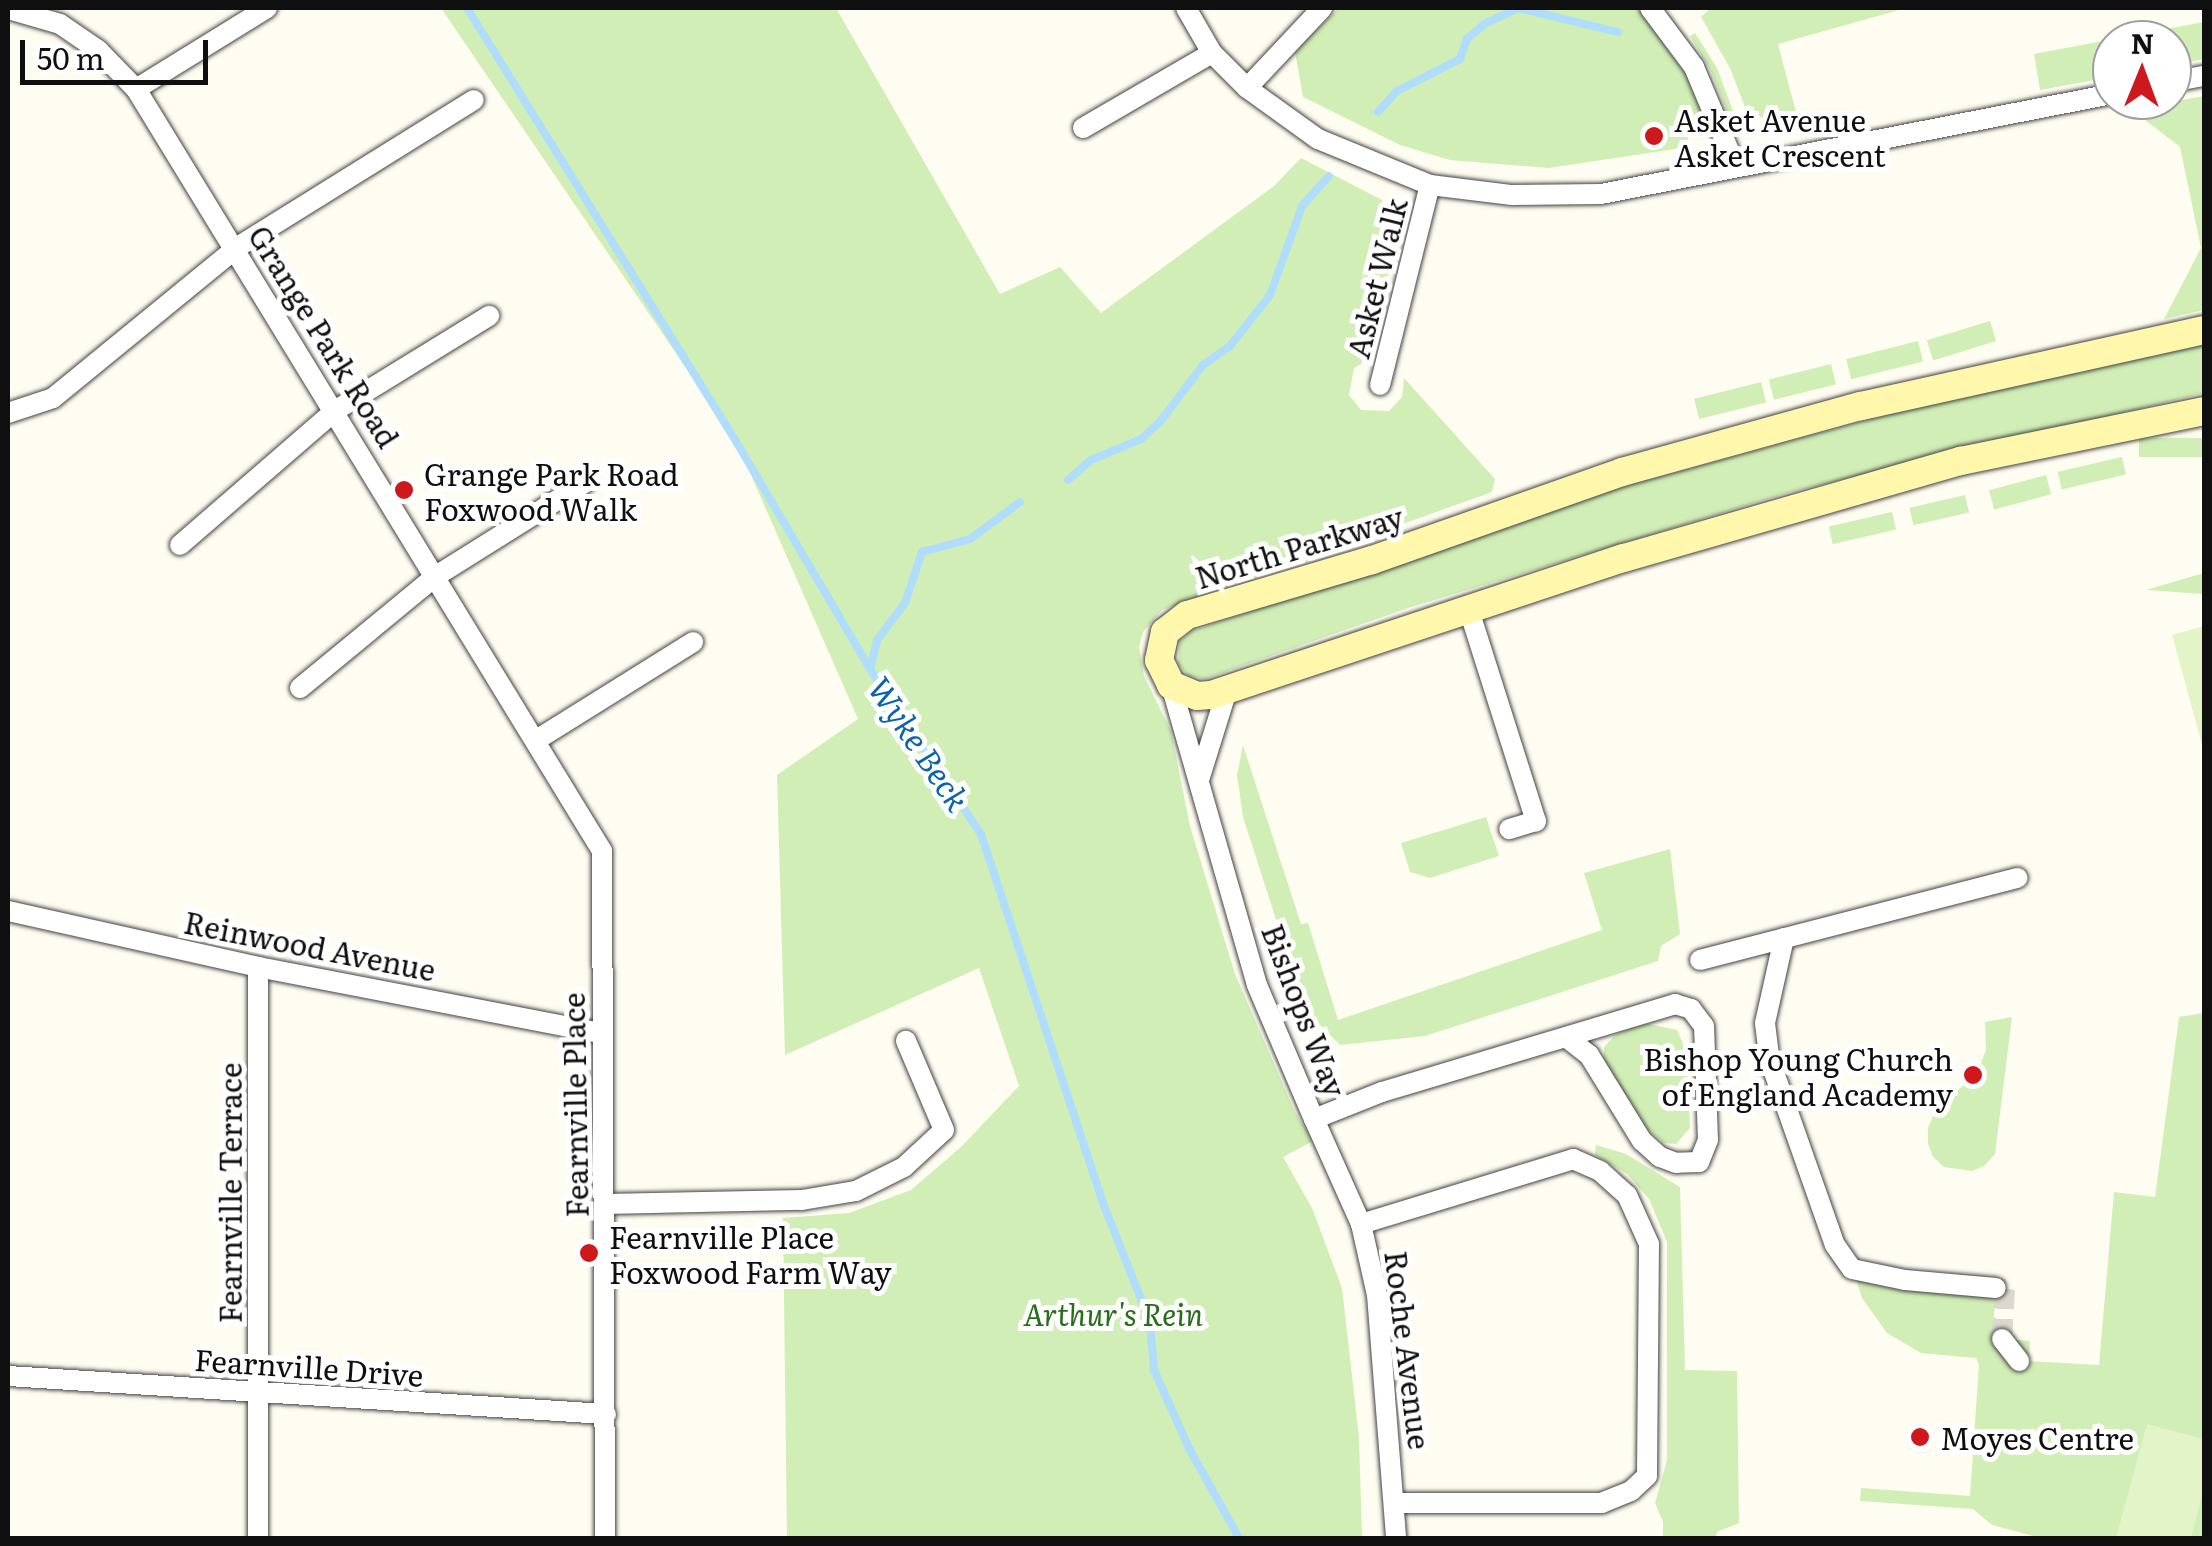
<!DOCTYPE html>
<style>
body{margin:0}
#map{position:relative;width:2212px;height:1546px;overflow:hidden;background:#fffdf1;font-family:Literata,serif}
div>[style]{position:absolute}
.green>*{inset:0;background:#d1eeb6;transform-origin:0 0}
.pitch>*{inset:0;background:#e4f4c9}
.stream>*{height:8px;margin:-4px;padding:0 4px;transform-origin:4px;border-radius:4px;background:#b0ddfc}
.street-tunnel>*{height:20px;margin-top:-10px;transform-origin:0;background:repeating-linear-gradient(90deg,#dbd9cf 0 20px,transparent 0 30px)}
.roads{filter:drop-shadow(0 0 2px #424242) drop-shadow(0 0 2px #424242)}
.street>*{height:20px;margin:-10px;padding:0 10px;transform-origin:10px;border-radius:10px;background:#fff}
.secondary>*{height:28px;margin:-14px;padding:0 14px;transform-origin:14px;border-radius:14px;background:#fff8ac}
.dots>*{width:28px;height:28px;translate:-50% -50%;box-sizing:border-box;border:5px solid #fff;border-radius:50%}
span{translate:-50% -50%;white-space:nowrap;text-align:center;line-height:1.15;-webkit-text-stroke:10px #fff;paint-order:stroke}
.poi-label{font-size:30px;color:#0f0f0f}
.left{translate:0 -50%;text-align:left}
.right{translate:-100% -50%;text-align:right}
.street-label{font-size:30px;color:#0f0f0f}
.park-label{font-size:30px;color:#276e18;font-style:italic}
.water-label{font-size:32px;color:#0b62ad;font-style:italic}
.frame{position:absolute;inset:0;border:10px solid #0f0f0f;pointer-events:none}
.north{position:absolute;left:2092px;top:20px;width:100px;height:100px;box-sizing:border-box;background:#fff;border:2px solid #9f9f9f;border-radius:50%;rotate:1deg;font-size:28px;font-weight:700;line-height:40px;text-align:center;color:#0f0f0f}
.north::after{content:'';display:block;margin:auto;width:35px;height:45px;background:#cd191c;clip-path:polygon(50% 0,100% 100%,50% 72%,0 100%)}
.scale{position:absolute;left:20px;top:40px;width:188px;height:45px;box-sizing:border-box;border:5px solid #0f0f0f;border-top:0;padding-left:12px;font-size:30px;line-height:35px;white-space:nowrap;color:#0f0f0f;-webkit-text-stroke:8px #fff;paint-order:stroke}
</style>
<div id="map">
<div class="green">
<div style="clip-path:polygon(441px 8px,836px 8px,1000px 294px,1060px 267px,1101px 313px,1274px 186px,1301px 158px,1382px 200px,1399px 225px,1371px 358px,1354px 368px,1349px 395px,1361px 410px,1389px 411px,1402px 397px,1404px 378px,1495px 479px,1492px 492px,1162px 610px,1143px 632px,1139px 647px,1144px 676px,1171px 731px,1190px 826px,1235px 974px,1295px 1112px,1313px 1141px,1283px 1157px,1312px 1208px,1342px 1288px,1359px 1437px,1362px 1538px,787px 1538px,783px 1218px,849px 1213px,911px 1190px,961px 1147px,1019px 1086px,979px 968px,785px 1055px,777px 775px,858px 719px,737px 443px)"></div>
<div style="clip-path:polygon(1339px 8px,1639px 8px,1651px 18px,1697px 88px,1705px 110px,1682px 148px,1549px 168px,1450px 160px,1400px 145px,1303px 97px,1295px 52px)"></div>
<div style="clip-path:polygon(1711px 8px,1906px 8px,1778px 44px,1800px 127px,1783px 131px,1745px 107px,1730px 68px,1701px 17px)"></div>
<div style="clip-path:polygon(2204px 22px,2204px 59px,2172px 65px,2172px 40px,2112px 40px,2112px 77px,2040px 90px,2034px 54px)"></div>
<div style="clip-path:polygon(1695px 33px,1717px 68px,1734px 113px,1728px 114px,1710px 69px,1690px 36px)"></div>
<div style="clip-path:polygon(2204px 96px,2204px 310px,2164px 319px,2201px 248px,2180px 147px,2131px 109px)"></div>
<div style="left:1990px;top:321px;width:21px;height:66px;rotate:73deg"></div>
<div style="left:1918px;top:341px;width:21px;height:74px;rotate:76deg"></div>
<div style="clip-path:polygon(2204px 342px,2204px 393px,1790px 492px,1408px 608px,1205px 679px,1189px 676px,1178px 664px,1180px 641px,1192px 631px,1601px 493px,1948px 398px)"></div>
<div style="left:1831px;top:364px;width:21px;height:64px;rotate:76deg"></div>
<div style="left:1761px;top:382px;width:21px;height:69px;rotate:76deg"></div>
<div style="left:2204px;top:438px;width:19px;height:65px;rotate:90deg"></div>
<div style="left:2122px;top:457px;width:18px;height:66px;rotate:77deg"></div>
<div style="left:2046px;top:475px;width:20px;height:59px;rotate:75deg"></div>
<div style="left:1965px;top:495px;width:18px;height:57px;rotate:77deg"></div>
<div style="left:1892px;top:512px;width:18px;height:65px;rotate:77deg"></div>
<div style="clip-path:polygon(2204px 573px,2204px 594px,2146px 590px)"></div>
<div style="clip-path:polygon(1243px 745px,1301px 924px,1308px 923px,1338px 1020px,1602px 930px,1584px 873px,1670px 849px,1680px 934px,1661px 946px,1658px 961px,1425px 1036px,1340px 1045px,1313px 1018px,1301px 997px,1243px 817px,1237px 775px)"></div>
<div style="clip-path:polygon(1486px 817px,1499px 856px,1430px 878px,1410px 872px,1401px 843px)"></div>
<div style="clip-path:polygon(2204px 1013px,2204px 1538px,2041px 1538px,1992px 1525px,1973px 1509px,1860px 1501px,1861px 1488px,1970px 1496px,1979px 1365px,1976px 1358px,1921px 1353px,1887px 1333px,1862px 1298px,1856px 1279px,1910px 1275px,1997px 1282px,1992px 1338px,2030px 1341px,2029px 1361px,2099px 1365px,2114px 1192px,2155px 1197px,2179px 1017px)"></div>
<div style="clip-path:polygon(2012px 1017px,1995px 1154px,1984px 1166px,1972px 1171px,1944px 1167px,1933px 1157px,1928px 1144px,1928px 1128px,1935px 1111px,1977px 1073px,1986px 1050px,1985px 1022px)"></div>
<div style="clip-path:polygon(1643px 1023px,1677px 1030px,1687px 1052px,1690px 1128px,1676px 1144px,1664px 1143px,1641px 1124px,1604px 1062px,1604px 1047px,1615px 1035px)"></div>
<div style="clip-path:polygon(1596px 1145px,1626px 1154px,1680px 1187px,1685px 1370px,1737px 1371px,1739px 1523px,1717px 1532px,1716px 1538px,1663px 1538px,1663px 1522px,1655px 1503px,1667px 1460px,1667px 1242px,1649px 1199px,1627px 1174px,1595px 1155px)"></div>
</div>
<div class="pitch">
<div style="clip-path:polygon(2204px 626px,2204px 752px,2172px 635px)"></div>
<div style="clip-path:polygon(2147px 1424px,2204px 1439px,2204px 1487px,2191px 1538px,2116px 1538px)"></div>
</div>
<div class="stream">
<div style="left:467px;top:8px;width:512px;rotate:58.17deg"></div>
<div style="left:737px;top:443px;width:262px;rotate:59.5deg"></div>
<div style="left:870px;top:669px;width:199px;rotate:56.1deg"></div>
<div style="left:981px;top:834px;width:389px;rotate:71.7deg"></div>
<div style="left:1103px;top:1203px;width:128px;rotate:68.4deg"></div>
<div style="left:1150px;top:1322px;width:48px;rotate:85.2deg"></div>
<div style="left:1154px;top:1370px;width:88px;rotate:65.8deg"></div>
<div style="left:1190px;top:1450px;width:101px;rotate:60.9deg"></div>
<div style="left:1378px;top:112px;width:28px;rotate:-48deg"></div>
<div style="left:1397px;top:91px;width:71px;rotate:-26.9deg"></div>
<div style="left:1460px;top:59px;width:21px;rotate:-71deg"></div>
<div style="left:1467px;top:39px;width:23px;rotate:-41deg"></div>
<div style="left:1484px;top:24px;width:38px;rotate:-25deg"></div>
<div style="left:1518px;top:8px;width:103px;rotate:13.5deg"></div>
<div style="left:1068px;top:480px;width:30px;rotate:-41deg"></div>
<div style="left:1091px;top:460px;width:54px;rotate:-22.8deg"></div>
<div style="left:1141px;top:439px;width:25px;rotate:-42deg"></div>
<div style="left:1160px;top:422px;width:71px;rotate:-53deg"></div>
<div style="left:1203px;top:365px;width:33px;rotate:-35deg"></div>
<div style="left:1230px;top:346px;width:65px;rotate:-51.9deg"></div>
<div style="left:1270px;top:295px;width:95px;rotate:-70.2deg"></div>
<div style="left:1302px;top:206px;width:40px;rotate:-48deg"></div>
<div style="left:870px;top:669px;width:30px;rotate:-76deg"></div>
<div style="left:877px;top:640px;width:46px;rotate:-52.9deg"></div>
<div style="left:905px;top:603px;width:54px;rotate:-71.6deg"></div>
<div style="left:922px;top:552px;width:50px;rotate:-15.2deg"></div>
<div style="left:970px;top:539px;width:62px;rotate:-36.5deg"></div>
</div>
<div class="street-tunnel">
<div style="left:1996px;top:1288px;width:9px;rotate:6deg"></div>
<div style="left:2005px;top:1289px;width:50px;rotate:93.4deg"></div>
</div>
<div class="roads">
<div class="street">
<div style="left:1186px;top:8px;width:52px;rotate:60deg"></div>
<div style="left:1212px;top:53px;width:49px;rotate:45deg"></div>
<div style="left:1247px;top:88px;width:87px;rotate:35.7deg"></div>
<div style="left:1318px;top:139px;width:121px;rotate:22.3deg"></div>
<div style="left:1430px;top:185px;width:83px;rotate:7deg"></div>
<div style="left:1512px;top:195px;width:89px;rotate:-0.6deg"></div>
<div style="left:1601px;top:194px;width:521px;rotate:-11.07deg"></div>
<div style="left:1650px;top:8px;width:74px;rotate:53.3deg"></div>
<div style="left:1694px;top:67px;width:106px;rotate:67.3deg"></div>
<div style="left:8px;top:9px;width:54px;rotate:16.1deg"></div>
<div style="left:60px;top:24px;width:46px;rotate:34.4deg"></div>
<div style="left:98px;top:50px;width:54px;rotate:45.7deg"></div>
<div style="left:136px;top:89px;width:893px;rotate:58.55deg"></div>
<div style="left:602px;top:851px;width:687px;rotate:89.75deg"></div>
<div style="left:2172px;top:82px;width:33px;rotate:-11deg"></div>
<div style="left:1247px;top:88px;width:110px;rotate:-46.8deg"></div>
<div style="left:136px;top:89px;width:154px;rotate:-31.7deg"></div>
<div style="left:1083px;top:128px;width:149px;rotate:-30.2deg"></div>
<div style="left:1380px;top:385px;width:206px;rotate:-76deg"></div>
<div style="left:8px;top:413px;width:47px;rotate:-18.4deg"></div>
<div style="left:53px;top:398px;width:237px;rotate:-39.3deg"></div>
<div style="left:236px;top:248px;width:280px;rotate:-31.9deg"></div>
<div style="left:180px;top:545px;width:206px;rotate:-40.9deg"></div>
<div style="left:336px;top:410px;width:180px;rotate:-31.6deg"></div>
<div style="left:1468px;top:607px;width:225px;rotate:72.4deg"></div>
<div style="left:1536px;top:821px;width:28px;rotate:163deg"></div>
<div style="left:1171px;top:685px;width:312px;rotate:74deg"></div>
<div style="left:1257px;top:985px;width:146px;rotate:67deg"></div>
<div style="left:1314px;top:1119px;width:73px;rotate:-21.7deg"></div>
<div style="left:1382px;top:1092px;width:306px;rotate:-16.7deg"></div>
<div style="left:1675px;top:1004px;width:17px;rotate:17deg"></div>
<div style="left:1691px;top:1009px;width:21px;rotate:53deg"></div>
<div style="left:1704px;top:1026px;width:114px;rotate:88deg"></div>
<div style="left:1708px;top:1140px;width:24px;rotate:112deg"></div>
<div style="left:1699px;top:1162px;width:23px;rotate:178deg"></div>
<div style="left:1676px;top:1163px;width:17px;rotate:-159deg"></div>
<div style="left:1660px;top:1157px;width:24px;rotate:-138deg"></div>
<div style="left:1642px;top:1141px;width:101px;rotate:-121.6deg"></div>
<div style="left:1589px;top:1055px;width:28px;rotate:-142deg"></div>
<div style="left:300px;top:688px;width:176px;rotate:-39.5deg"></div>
<div style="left:436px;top:576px;width:177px;rotate:-32.1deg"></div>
<div style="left:538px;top:739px;width:183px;rotate:-32deg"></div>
<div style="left:1199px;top:780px;width:94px;rotate:-72.7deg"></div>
<div style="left:8px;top:911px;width:256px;rotate:12.6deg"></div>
<div style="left:258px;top:967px;width:350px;rotate:10.9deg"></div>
<div style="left:1784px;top:938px;width:87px;rotate:102.6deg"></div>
<div style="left:1765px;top:1023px;width:35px;rotate:83deg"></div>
<div style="left:1769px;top:1058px;width:198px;rotate:70.6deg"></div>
<div style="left:1835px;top:1245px;width:29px;rotate:55deg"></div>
<div style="left:1852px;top:1269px;width:54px;rotate:11.7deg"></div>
<div style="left:1905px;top:1280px;width:91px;rotate:5deg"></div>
<div style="left:1700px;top:960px;width:328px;rotate:-14.5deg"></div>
<div style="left:1314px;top:1119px;width:115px;rotate:65.9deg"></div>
<div style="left:1361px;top:1224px;width:73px;rotate:77.3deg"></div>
<div style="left:1377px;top:1295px;width:244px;rotate:85.5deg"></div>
<div style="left:605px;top:1204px;width:197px;rotate:-1.2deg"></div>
<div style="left:802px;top:1200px;width:55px;rotate:-9.5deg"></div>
<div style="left:856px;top:1191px;width:54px;rotate:-26.6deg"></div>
<div style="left:904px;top:1167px;width:54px;rotate:-42.8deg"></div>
<div style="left:944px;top:1130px;width:97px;rotate:-113.1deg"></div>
<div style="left:1361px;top:1224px;width:222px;rotate:-17deg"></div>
<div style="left:1573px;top:1159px;width:30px;rotate:24deg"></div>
<div style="left:1600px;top:1171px;width:36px;rotate:42deg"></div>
<div style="left:1627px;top:1195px;width:54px;rotate:65.8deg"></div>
<div style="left:1649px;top:1244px;width:232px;rotate:90.5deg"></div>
<div style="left:1647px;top:1476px;width:22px;rotate:137deg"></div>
<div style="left:1631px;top:1491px;width:31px;rotate:158deg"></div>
<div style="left:1602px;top:1503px;width:205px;rotate:180deg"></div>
<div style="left:2002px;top:1339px;width:28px;rotate:52deg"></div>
<div style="left:8px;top:1376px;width:599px;rotate:3.64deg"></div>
<div style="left:258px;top:1538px;width:571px;rotate:-90deg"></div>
</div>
<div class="secondary">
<div style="left:2204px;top:330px;width:352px;rotate:167.5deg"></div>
<div style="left:1860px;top:406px;width:247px;rotate:164.5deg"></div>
<div style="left:1622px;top:472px;width:265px;rotate:160.6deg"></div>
<div style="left:1372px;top:560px;width:193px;rotate:163.4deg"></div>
<div style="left:1187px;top:615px;width:28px;rotate:142deg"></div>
<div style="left:1165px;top:632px;width:29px;rotate:102deg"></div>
<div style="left:1159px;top:660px;width:28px;rotate:64deg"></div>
<div style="left:1171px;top:685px;width:28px;rotate:23deg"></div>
<div style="left:1197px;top:696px;width:14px;rotate:-4deg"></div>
<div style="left:1211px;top:695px;width:435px;rotate:-18.4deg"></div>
<div style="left:1624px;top:558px;width:351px;rotate:-16.1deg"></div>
<div style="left:1961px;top:461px;width:248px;rotate:-11.6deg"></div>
</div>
</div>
<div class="dots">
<div style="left:1654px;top:136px;background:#cd191c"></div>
<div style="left:404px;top:490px;background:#cd191c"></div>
<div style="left:1973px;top:1075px;background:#cd191c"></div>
<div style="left:589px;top:1253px;background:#cd191c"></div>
<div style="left:1920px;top:1437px;background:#cd191c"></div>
</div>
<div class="poi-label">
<span class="left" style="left:1674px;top:136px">Asket Avenue<br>Asket Crescent</span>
<span class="left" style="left:424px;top:490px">Grange Park Road<br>Foxwood Walk</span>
<span class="right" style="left:1953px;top:1075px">Bishop Young Church<br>of England Academy</span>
<span class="left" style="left:609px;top:1253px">Fearnville Place<br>Foxwood Farm Way</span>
<span class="left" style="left:1940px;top:1437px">Moyes Centre</span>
</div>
<div class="street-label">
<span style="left:1376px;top:278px;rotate:-76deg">Asket Walk</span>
<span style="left:325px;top:336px;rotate:58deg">Grange Park Road</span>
<span style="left:1299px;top:546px;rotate:-17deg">North Parkway</span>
<span style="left:310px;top:945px;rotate:11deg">Reinwood Avenue</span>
<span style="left:1305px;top:1010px;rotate:69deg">Bishops Way</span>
<span style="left:574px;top:1105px;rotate:-91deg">Fearnville Place</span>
<span style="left:229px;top:1193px;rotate:-90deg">Fearnville Terrace</span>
<span style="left:1409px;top:1350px;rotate:83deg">Roche Avenue</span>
<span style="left:309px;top:1366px;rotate:4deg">Fearnville Drive</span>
</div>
<div class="park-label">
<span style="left:1113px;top:1313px">Arthur's Rein</span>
</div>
<div class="water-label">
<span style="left:920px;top:743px;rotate:56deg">Wyke Beck</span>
</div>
<div class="frame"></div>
<div class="north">N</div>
<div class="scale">50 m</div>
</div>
